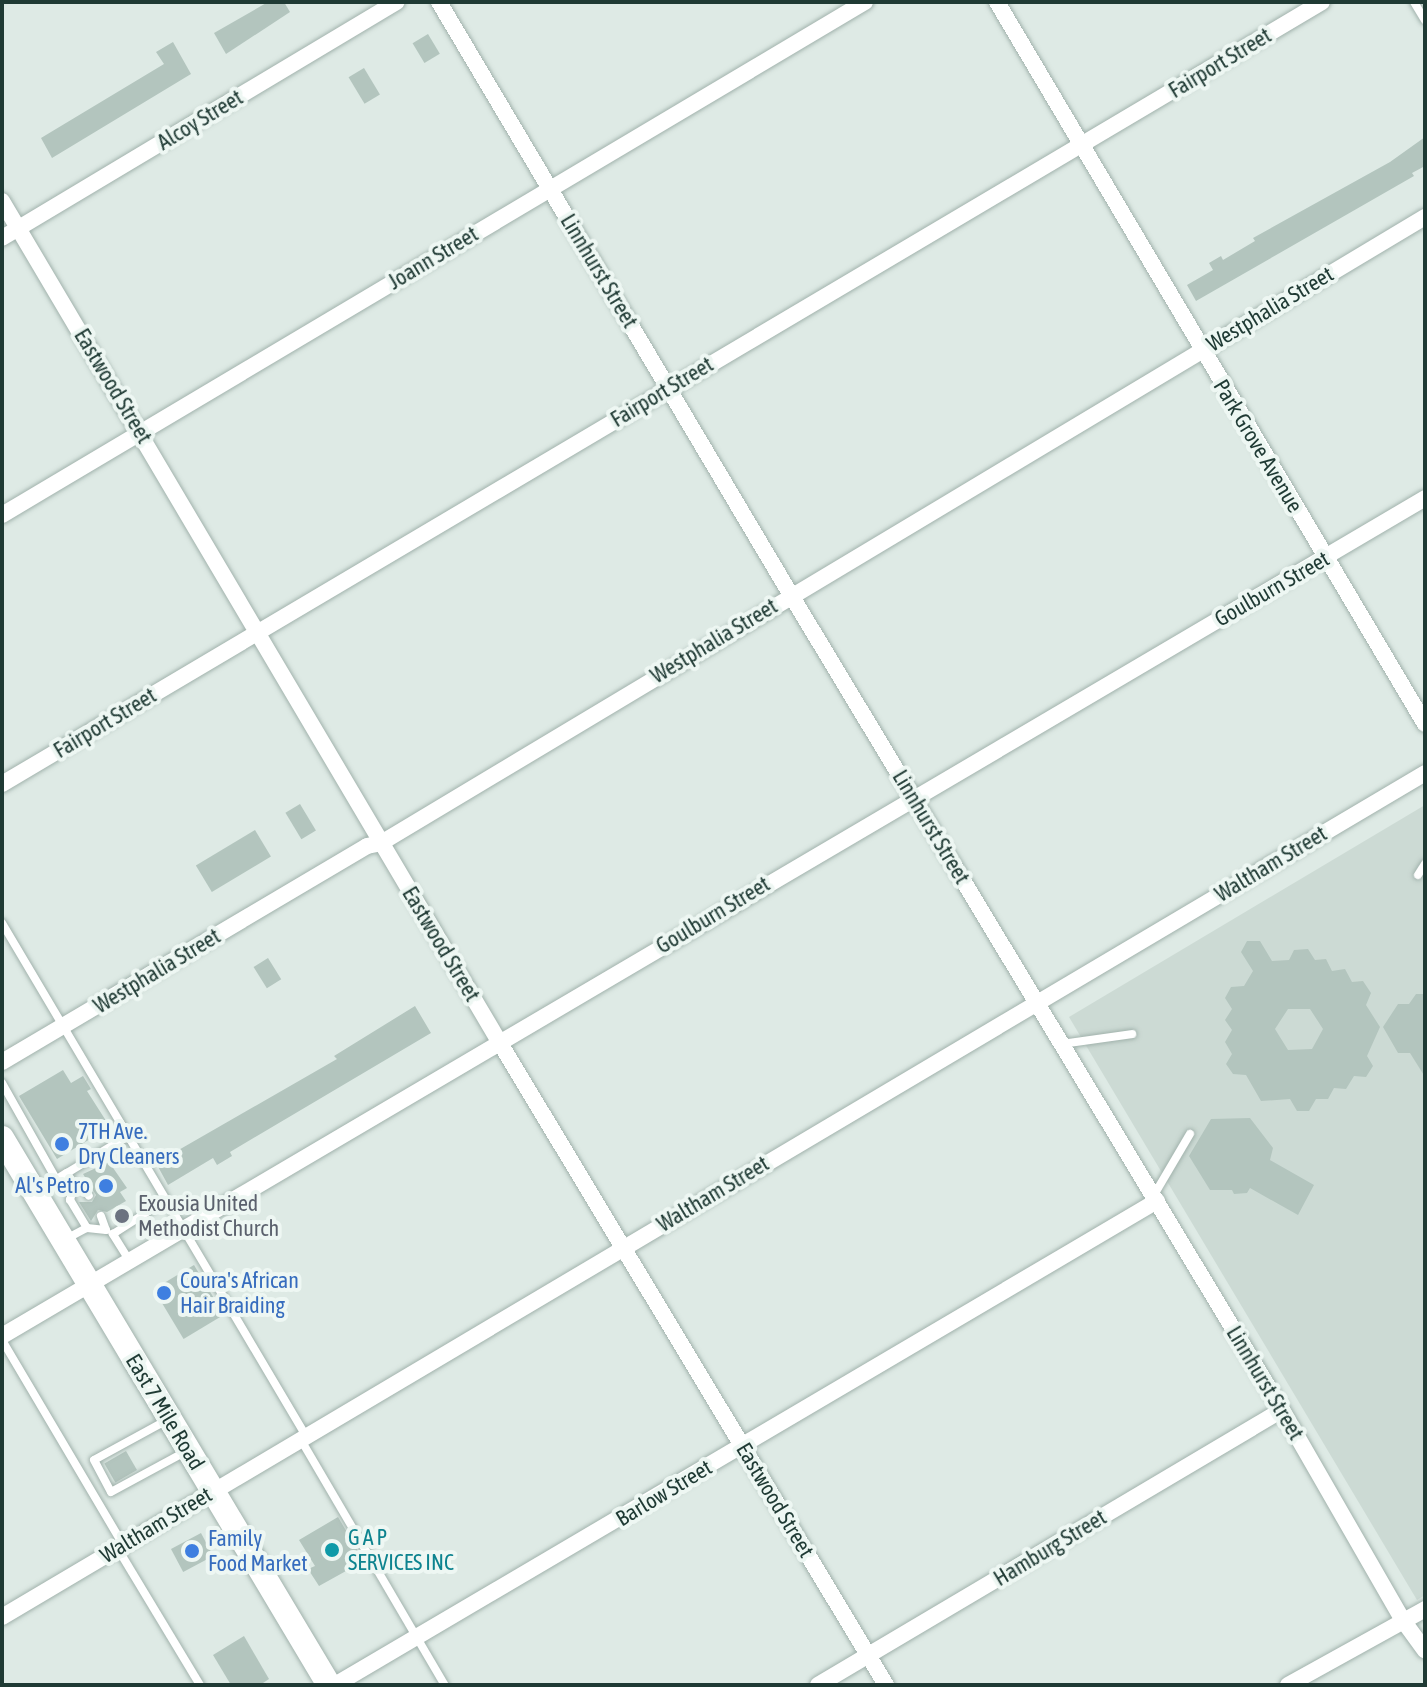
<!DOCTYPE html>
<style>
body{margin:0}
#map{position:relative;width:1427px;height:1687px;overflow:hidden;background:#deeae5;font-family:"Asap Condensed",sans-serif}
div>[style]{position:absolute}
.built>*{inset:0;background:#ccdad4}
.building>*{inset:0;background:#b3c5be;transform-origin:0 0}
.roads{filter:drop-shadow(0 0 2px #a1b2ac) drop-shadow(0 0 2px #a1b2ac)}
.lane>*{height:8px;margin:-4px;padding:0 4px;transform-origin:4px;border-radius:4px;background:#fff}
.street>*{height:16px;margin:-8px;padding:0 8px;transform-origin:8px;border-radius:8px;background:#fff}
.secondary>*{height:24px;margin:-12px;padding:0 12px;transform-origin:12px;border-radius:12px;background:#fff}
.dots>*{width:22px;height:22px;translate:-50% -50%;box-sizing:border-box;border:4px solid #eef7f3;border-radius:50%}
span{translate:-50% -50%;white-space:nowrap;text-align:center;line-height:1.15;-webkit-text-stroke:8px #eef7f3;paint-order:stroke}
.street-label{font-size:22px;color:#1f3a34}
.shop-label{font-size:22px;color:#366cbe}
.left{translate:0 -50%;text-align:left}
.right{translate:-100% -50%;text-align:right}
.worship-label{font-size:22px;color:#5b616d}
.culture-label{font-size:22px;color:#0d838f}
.frame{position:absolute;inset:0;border:4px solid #1f3a34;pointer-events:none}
</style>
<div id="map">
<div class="built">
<div style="clip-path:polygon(1425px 805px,1425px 1595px,1417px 1600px,1069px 1017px)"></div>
</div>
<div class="building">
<div style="clip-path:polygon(268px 2px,284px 2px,290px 12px,226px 54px,214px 33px)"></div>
<div style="left:428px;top:34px;width:23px;height:18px;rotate:59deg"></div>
<div style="clip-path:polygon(173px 42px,191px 74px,52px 158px,41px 138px,164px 64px,156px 52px)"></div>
<div style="left:364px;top:68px;width:31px;height:18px;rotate:59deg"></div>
<div style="clip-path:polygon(1425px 137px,1425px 166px,1412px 173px,1414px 176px,1196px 301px,1187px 285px,1213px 270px,1209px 263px,1221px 256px,1223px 260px,1255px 241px,1253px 238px,1390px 162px)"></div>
<div style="left:300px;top:804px;width:31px;height:17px;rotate:59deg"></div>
<div style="left:255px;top:830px;width:31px;height:69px;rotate:59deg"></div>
<div style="clip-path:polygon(evenodd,1247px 941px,1260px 941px,1272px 961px,1289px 960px,1294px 950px,1308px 949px,1315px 960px,1326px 959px,1332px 971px,1345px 969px,1352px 982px,1363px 981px,1371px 993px,1366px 1005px,1380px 1027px,1367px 1056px,1373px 1066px,1366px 1077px,1354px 1076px,1346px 1089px,1334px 1088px,1328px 1099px,1316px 1099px,1309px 1111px,1297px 1111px,1290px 1099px,1261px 1101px,1246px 1075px,1233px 1074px,1226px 1064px,1232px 1054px,1225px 1042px,1232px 1030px,1225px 1020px,1232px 1009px,1225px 998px,1231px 987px,1244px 986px,1253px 971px,1241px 952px,1247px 941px,1288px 1009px,1310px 1009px,1323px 1029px,1312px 1049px,1288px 1050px,1275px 1029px,1288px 1009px)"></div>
<div style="left:268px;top:958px;width:25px;height:17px;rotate:58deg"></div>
<div style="clip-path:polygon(1416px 994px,1425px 994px,1425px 1077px,1410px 1053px,1398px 1053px,1383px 1027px,1398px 1004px,1409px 1004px)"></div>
<div style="clip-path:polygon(415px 1006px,431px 1033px,230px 1152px,232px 1156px,217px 1165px,213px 1158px,168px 1185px,156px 1163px,337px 1059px,334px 1056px)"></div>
<div style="clip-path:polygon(63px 1070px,71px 1083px,83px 1076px,91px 1089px,87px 1091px,110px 1127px,57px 1159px,19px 1096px)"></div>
<div style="clip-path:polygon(1250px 1118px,1273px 1148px,1270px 1160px,1314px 1185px,1298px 1215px,1250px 1188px,1247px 1193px,1234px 1194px,1232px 1190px,1210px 1190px,1189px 1156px,1211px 1119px)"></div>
<div style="clip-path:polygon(109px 1162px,127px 1188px,120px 1192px,126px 1201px,107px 1212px,98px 1210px,91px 1221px,79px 1202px,92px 1202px,96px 1195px,83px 1174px)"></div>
<div style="left:194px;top:1265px;width:58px;height:47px;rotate:59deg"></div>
<div style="left:126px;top:1451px;width:22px;height:25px;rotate:60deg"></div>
<div style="clip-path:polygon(338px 1517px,364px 1561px,319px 1586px,308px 1569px,315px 1566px,299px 1540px)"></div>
<div style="left:201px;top:1533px;width:26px;height:34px;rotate:62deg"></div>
<div style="clip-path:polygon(244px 1636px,269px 1679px,260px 1685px,231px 1685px,213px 1655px)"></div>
</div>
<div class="roads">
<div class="lane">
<div style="left:1414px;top:2px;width:21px;rotate:59deg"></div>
<div style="left:1418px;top:875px;width:13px;rotate:-58deg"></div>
<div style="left:2px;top:923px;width:596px;rotate:59.35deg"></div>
<div style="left:1062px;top:1044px;width:71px;rotate:-8.1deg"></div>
<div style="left:2px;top:1083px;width:110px;rotate:60.6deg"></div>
<div style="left:67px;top:1173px;width:71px;rotate:-31.2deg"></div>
<div style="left:36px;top:1192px;width:36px;rotate:-32deg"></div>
<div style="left:67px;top:1173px;width:15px;rotate:62deg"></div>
<div style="left:1154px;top:1195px;width:71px;rotate:-59.5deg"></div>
<div style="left:87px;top:1228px;width:33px;rotate:-121deg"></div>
<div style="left:70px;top:1200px;width:15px;rotate:-74deg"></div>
<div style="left:74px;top:1186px;width:10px;rotate:11deg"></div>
<div style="left:84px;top:1188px;width:9px;rotate:58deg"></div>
<div style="left:64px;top:1240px;width:26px;rotate:-28deg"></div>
<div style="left:87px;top:1228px;width:19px;rotate:6deg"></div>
<div style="left:106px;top:1230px;width:15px;rotate:-110deg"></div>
<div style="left:129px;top:1260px;width:31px;rotate:-122deg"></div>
<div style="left:113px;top:1234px;width:63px;rotate:-32.7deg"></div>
<div style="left:2px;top:1340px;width:238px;rotate:59.4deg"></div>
<div style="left:169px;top:1419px;width:85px;rotate:151.3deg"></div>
<div style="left:94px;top:1460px;width:36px;rotate:62deg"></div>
<div style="left:111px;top:1492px;width:84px;rotate:-28.4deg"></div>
<div style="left:301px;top:1440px;width:284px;rotate:59.6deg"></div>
<div style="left:118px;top:1549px;width:159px;rotate:58.9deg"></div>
</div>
<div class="street">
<div style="left:439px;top:2px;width:690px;rotate:59.31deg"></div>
<div style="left:791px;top:595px;width:951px;rotate:58.93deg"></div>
<div style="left:1282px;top:1410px;width:241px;rotate:60.1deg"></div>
<div style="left:1402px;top:1619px;width:39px;rotate:54deg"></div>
<div style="left:997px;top:2px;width:839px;rotate:59.34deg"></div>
<div style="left:2px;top:201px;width:978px;rotate:59.4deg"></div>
<div style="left:500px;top:1043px;width:749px;rotate:58.98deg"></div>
<div style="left:2px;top:238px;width:460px;rotate:-30.9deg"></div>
<div style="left:2px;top:515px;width:1004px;rotate:-30.73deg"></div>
<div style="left:2px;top:784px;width:1534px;rotate:-30.64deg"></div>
<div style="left:2px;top:1062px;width:424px;rotate:-30.6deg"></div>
<div style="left:367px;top:846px;width:14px;rotate:-12deg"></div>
<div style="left:381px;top:843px;width:1217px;rotate:-30.95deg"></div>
<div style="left:2px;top:1336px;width:1651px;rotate:-30.49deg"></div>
<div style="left:2px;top:1617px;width:1654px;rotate:-30.67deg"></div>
<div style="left:335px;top:1685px;width:954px;rotate:-30.49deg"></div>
<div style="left:818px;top:1685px;width:539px;rotate:-30.65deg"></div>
<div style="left:1288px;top:1685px;width:157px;rotate:-29deg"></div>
</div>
<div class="secondary">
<div style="left:2px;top:1138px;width:637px;rotate:59.13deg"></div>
</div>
</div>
<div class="dots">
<div style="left:62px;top:1144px;background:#3f7fe0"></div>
<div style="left:106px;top:1186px;background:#3f7fe0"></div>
<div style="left:122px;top:1216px;background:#6b7280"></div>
<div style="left:164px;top:1293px;background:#3f7fe0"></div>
<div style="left:332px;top:1550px;background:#0f9aa8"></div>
<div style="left:192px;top:1551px;background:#3f7fe0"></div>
</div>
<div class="street-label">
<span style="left:1220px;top:63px;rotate:-31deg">Fairport Street</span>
<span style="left:200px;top:120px;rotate:-31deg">Alcoy Street</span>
<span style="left:433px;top:258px;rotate:-31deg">Joann Street</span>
<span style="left:599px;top:271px;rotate:59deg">Linnhurst Street</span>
<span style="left:1270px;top:309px;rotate:-31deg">Westphalia Street</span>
<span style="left:113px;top:386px;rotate:59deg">Eastwood Street</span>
<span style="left:662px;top:392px;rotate:-31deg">Fairport Street</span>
<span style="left:1258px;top:446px;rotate:59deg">Park Grove Avenue</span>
<span style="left:1272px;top:589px;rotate:-30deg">Goulburn Street</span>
<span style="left:714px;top:641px;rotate:-31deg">Westphalia Street</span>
<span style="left:105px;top:723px;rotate:-31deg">Fairport Street</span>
<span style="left:931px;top:827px;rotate:59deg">Linnhurst Street</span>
<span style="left:1271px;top:864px;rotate:-31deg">Waltham Street</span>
<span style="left:713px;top:915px;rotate:-31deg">Goulburn Street</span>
<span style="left:441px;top:944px;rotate:59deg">Eastwood Street</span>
<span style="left:157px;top:971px;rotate:-31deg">Westphalia Street</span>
<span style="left:713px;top:1194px;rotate:-31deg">Waltham Street</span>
<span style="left:1265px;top:1383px;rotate:59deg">Linnhurst Street</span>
<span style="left:165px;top:1412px;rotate:59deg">East 7 Mile Road</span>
<span style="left:664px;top:1493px;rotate:-31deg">Barlow Street</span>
<span style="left:775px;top:1500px;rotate:59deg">Eastwood Street</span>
<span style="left:156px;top:1525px;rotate:-31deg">Waltham Street</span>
<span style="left:1050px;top:1548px;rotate:-31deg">Hamburg Street</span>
</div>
<div class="shop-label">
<span class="left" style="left:78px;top:1144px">7TH Ave.<br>Dry Cleaners</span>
<span class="right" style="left:90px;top:1186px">Al's Petro</span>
<span class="left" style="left:180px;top:1293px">Coura's African<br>Hair Braiding</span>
<span class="left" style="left:208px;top:1551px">Family<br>Food Market</span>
</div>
<div class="worship-label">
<span class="left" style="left:138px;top:1216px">Exousia United<br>Methodist Church</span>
</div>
<div class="culture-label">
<span class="left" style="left:348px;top:1550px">G A P<br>SERVICES INC</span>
</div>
<div class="frame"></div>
</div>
